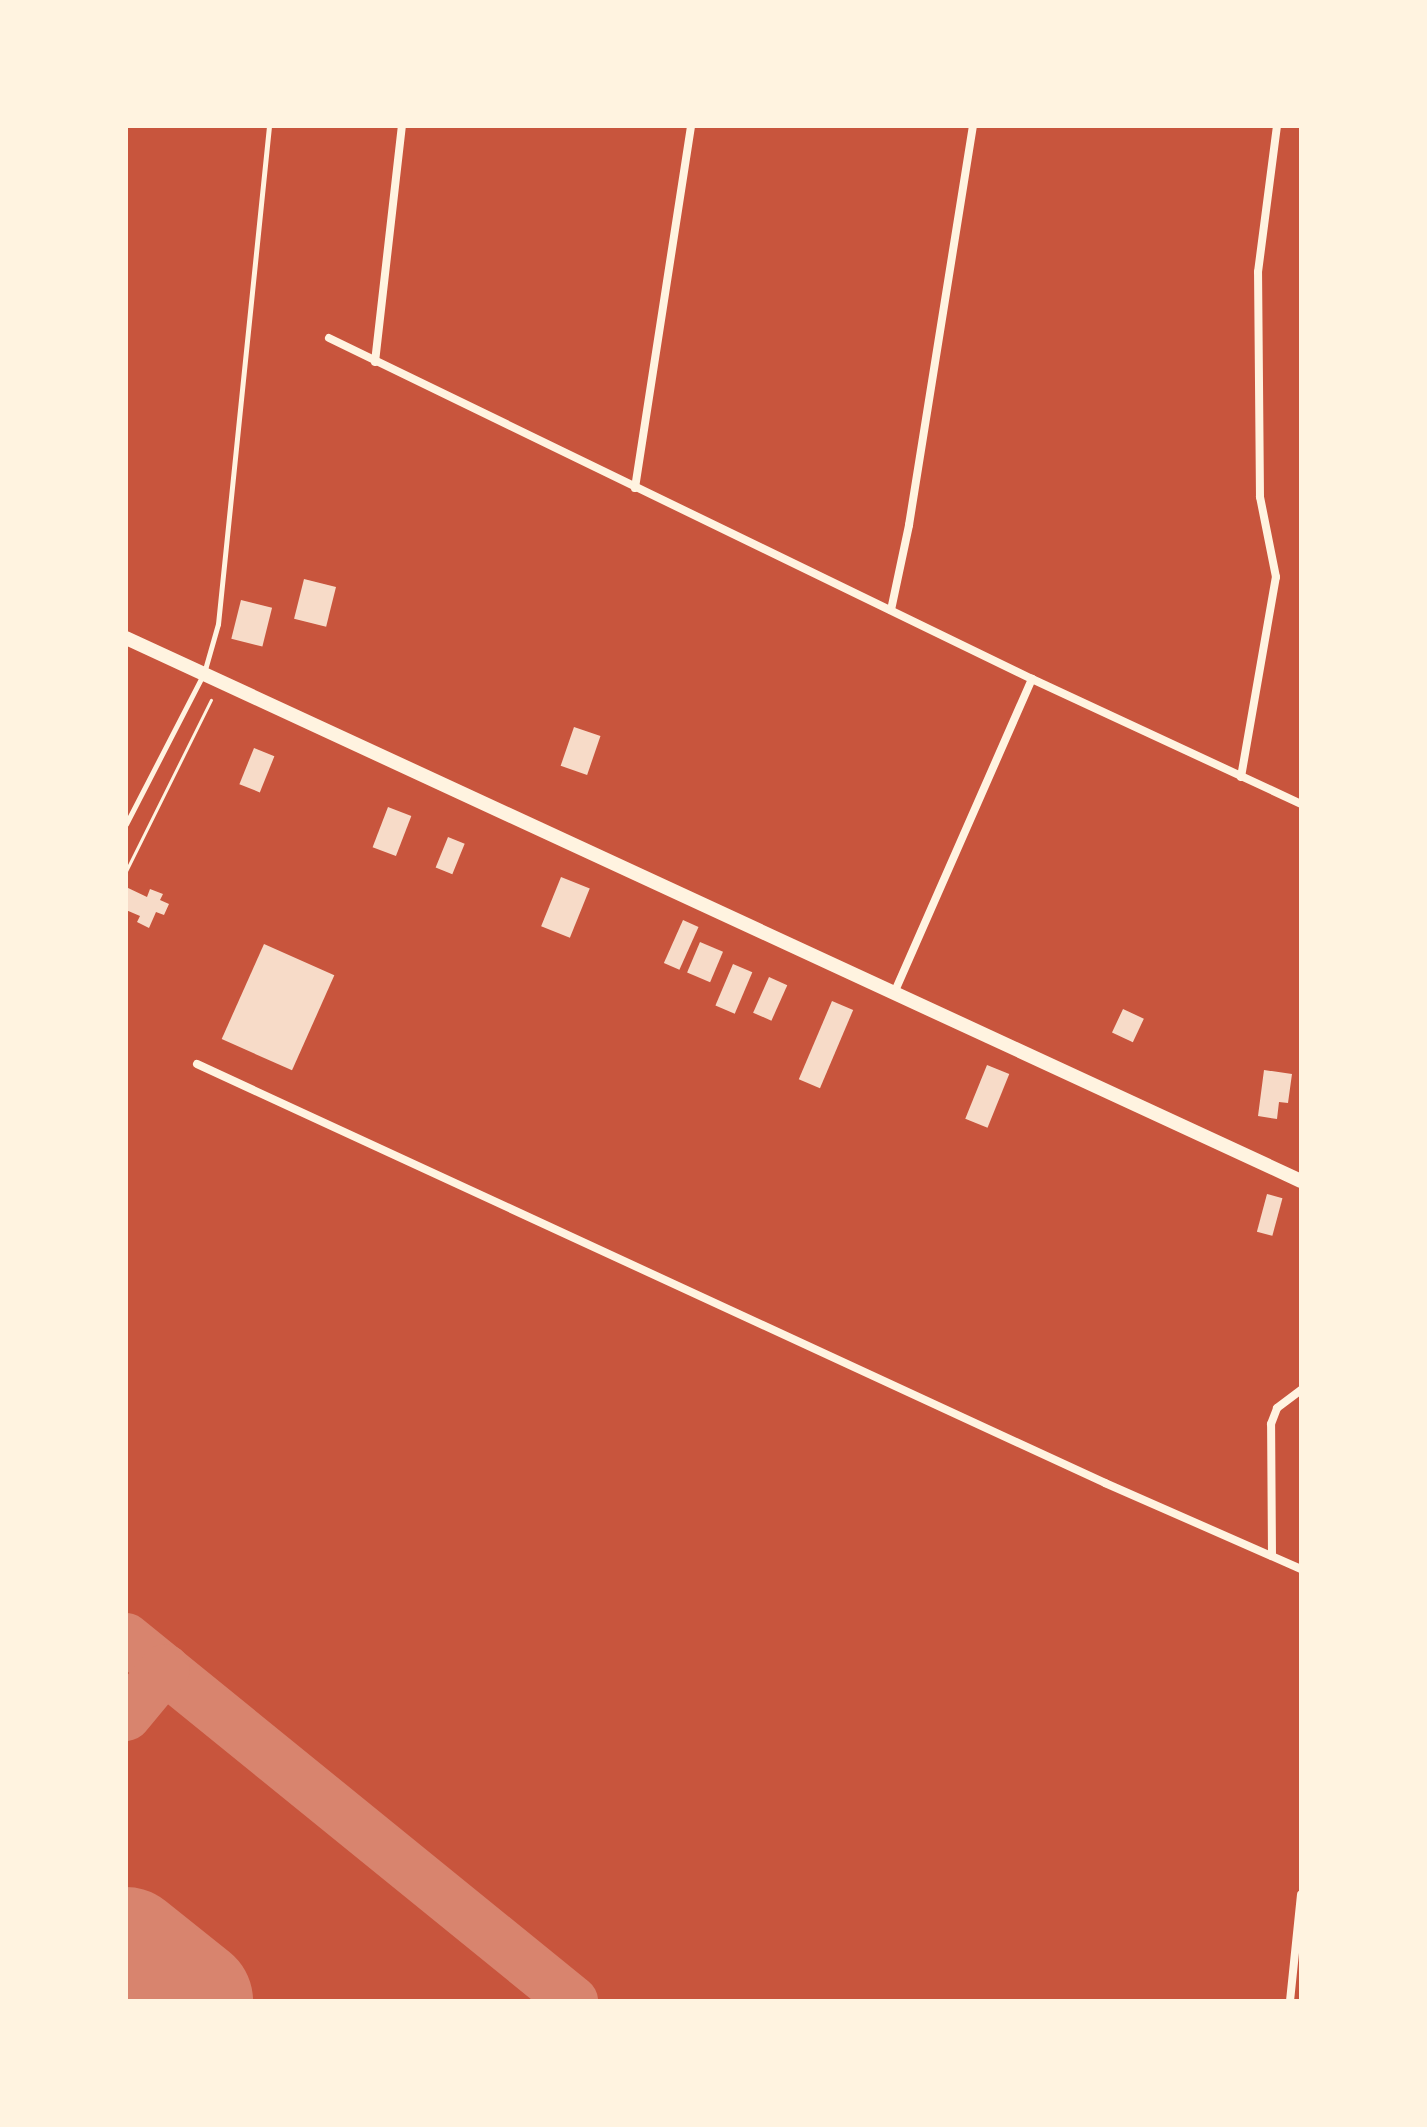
<!DOCTYPE html>
<style>
body{margin:0}
#map{position:relative;width:1427px;height:2127px;overflow:hidden;background:#c8553d;font-family:"Noto Sans",sans-serif}
div>[style]{position:absolute}
.taxiway>*{height:50px;margin:-25px;padding:0 25px;transform-origin:25px;border-radius:25px;background:#d8846e}
.runway>*{height:126px;margin:-63px;padding:0 63px;transform-origin:63px;border-radius:63px;background:#d8846e}
.building>*{inset:0;background:#f7dbc8;transform-origin:0 0}
.path>*{height:3px;margin:-1.5px;padding:0 1.5px;transform-origin:1.5px;border-radius:1.5px;background:#fff3e0}
.service>*{height:5px;margin:-2.5px;padding:0 2.5px;transform-origin:2.5px;border-radius:2.5px;background:#fff3e0}
.minor>*{height:8px;margin:-4px;padding:0 4px;transform-origin:4px;border-radius:4px;background:#fff3e0}
.secondary>*{height:14px;margin:-7px;padding:0 7px;transform-origin:7px;border-radius:7px;background:#fff3e0}
span{translate:-50% -50%;white-space:nowrap;text-align:center;line-height:1.15;-webkit-text-stroke:6px #fff3e0;paint-order:stroke}
.frame{position:absolute;inset:0;border:128px solid #fff3e0;pointer-events:none}
</style>
<div id="map">
<div class="taxiway">
<div style="left:126px;top:1638px;width:576px;rotate:39.08deg"></div>
<div style="left:126px;top:1716px;width:61px;rotate:-50.3deg"></div>
</div>
<div class="runway">
<div style="left:126px;top:1950px;width:82px;rotate:38.6deg"></div>
</div>
<div class="building">
<div style="left:304px;top:579px;width:33px;height:41px;rotate:14deg"></div>
<div style="left:241px;top:600px;width:32px;height:40px;rotate:14deg"></div>
<div style="left:574px;top:727px;width:28px;height:41px;rotate:19deg"></div>
<div style="left:254px;top:748px;width:22px;height:39px;rotate:22deg"></div>
<div style="left:388px;top:807px;width:25px;height:43px;rotate:21deg"></div>
<div style="left:448px;top:837px;width:18px;height:33px;rotate:22deg"></div>
<div style="left:561px;top:877px;width:31px;height:53px;rotate:22deg"></div>
<div style="clip-path:polygon(126px 887px,147px 897px,150px 889px,163px 894px,160px 900px,169px 904px,164px 915px,156px 912px,149px 928px,137px 922px,140px 916px,126px 910px)"></div>
<div style="left:683px;top:920px;width:17px;height:47px;rotate:24deg"></div>
<div style="left:700px;top:942px;width:25px;height:33px;rotate:23deg"></div>
<div style="left:264px;top:944px;width:77px;height:104px;rotate:24deg"></div>
<div style="left:733px;top:964px;width:21px;height:45px;rotate:23deg"></div>
<div style="left:769px;top:977px;width:20px;height:39px;rotate:24deg"></div>
<div style="left:832px;top:1001px;width:23px;height:85px;rotate:23deg"></div>
<div style="left:1123px;top:1009px;width:23px;height:26px;rotate:25deg"></div>
<div style="left:987px;top:1065px;width:24px;height:58px;rotate:22deg"></div>
<div style="clip-path:polygon(1264px 1070px,1292px 1074px,1288px 1103px,1279px 1102px,1277px 1119px,1258px 1116px)"></div>
<div style="left:1267px;top:1194px;width:16px;height:39px;rotate:15deg"></div>
</div>
<div class="path">
<div style="left:126px;top:871px;width:191px;rotate:-63.6deg"></div>
</div>
<div class="service">
<div style="left:126px;top:824px;width:170px;rotate:-62.7deg"></div>
<div style="left:204px;top:673px;width:51px;rotate:-74.1deg"></div>
<div style="left:218px;top:624px;width:501px;rotate:-84.15deg"></div>
</div>
<div class="minor">
<div style="left:329px;top:338px;width:781px;rotate:25.88deg"></div>
<div style="left:1032px;top:679px;width:297px;rotate:24.9deg"></div>
<div style="left:375px;top:362px;width:238px;rotate:-83.5deg"></div>
<div style="left:635px;top:488px;width:366px;rotate:-81.2deg"></div>
<div style="left:891px;top:610px;width:87px;rotate:-78deg"></div>
<div style="left:909px;top:525px;width:404px;rotate:-80.9deg"></div>
<div style="left:1241px;top:777px;width:203px;rotate:-80.1deg"></div>
<div style="left:1276px;top:577px;width:82px;rotate:-101.3deg"></div>
<div style="left:1260px;top:497px;width:225px;rotate:-90.5deg"></div>
<div style="left:1258px;top:272px;width:147px;rotate:-82.6deg"></div>
<div style="left:895px;top:991px;width:341px;rotate:-66.3deg"></div>
<div style="left:197px;top:1064px;width:1000px;rotate:24.77deg"></div>
<div style="left:1105px;top:1483px;width:214px;rotate:23.7deg"></div>
<div style="left:1272px;top:1556px;width:132px;rotate:-90.4deg"></div>
<div style="left:1271px;top:1424px;width:17px;rotate:-69deg"></div>
<div style="left:1277px;top:1408px;width:30px;rotate:-37deg"></div>
<div style="left:1290px;top:2001px;width:107px;rotate:-84.1deg"></div>
</div>
<div class="secondary">
<div style="left:126px;top:638px;width:1294px;rotate:24.8deg"></div>
</div>
<div class="frame"></div>
</div>
